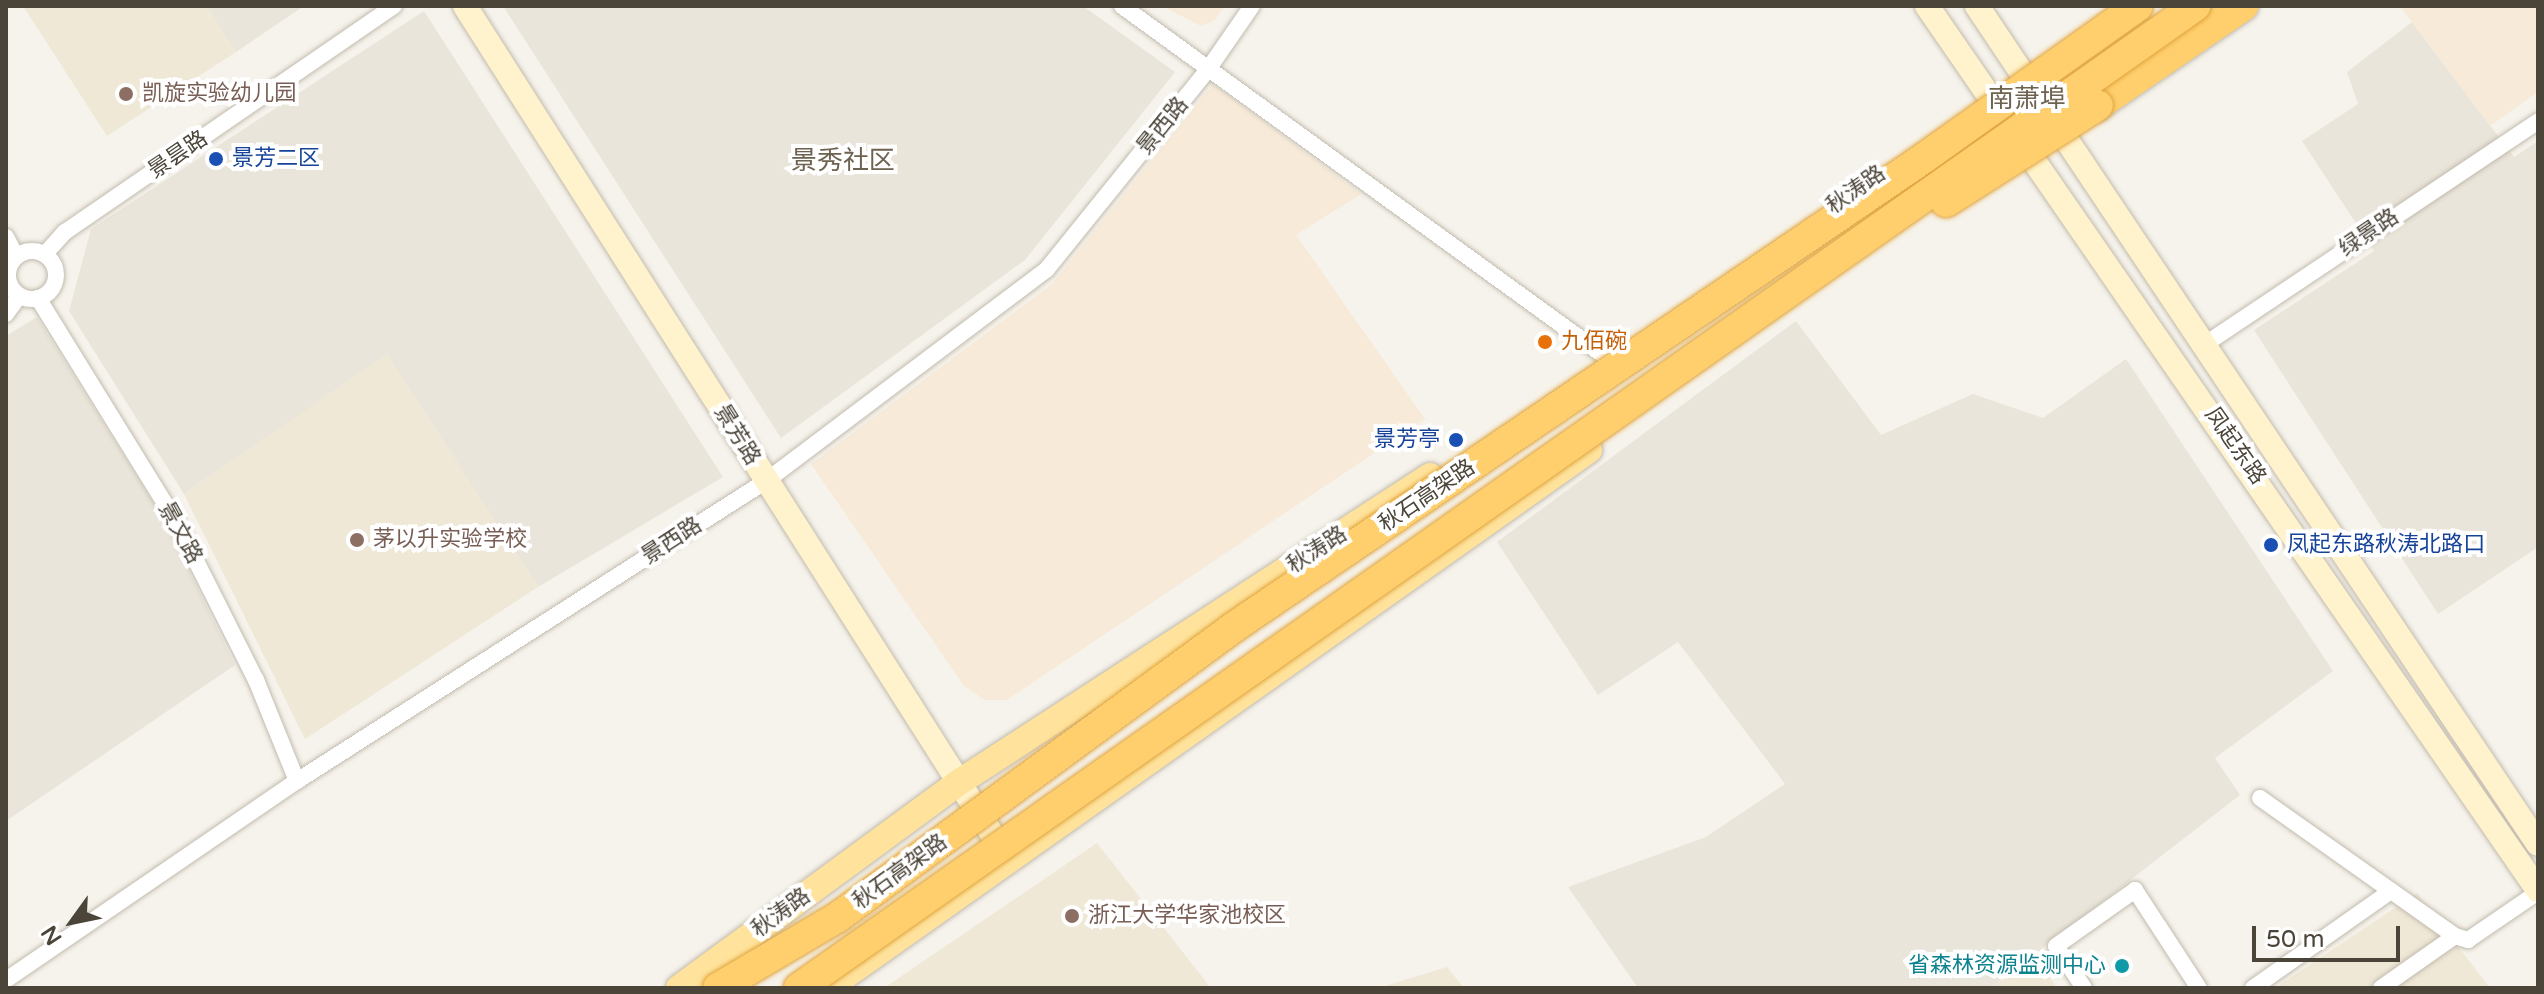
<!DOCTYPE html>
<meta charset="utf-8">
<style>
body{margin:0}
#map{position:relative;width:2544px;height:994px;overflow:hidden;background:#f6f3ec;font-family:"Varela Round","Noto Sans SC",sans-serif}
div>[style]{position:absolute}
.residential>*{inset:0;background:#eae5da}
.commercial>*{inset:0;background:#f7ead8}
.education>*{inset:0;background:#efe8d6}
.roads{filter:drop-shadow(0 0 2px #c2bbae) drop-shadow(0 0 2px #c2bbae)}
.street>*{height:16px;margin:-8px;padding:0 8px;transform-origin:8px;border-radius:8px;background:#fff}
.street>.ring{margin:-8px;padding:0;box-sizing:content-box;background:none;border:16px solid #fff;border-radius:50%}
.secondary>*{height:24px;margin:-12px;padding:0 12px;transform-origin:12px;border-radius:12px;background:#fff3cd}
.primary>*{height:26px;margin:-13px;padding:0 13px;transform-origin:13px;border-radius:13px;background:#ffe39c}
.highway>*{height:30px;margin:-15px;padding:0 15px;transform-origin:15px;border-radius:15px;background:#ffcf6e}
.bridges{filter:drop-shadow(0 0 2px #e0a43c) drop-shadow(0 0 2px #e0a43c)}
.highway-bridge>*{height:30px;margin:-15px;padding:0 15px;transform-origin:15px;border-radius:15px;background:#ffcf6e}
.dots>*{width:22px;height:22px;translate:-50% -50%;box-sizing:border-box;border:4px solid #fff;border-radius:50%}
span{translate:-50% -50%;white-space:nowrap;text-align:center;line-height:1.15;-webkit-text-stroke:8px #fff;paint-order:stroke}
.education-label{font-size:22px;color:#785e54}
.left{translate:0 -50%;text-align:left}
.street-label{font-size:22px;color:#4b4439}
.transit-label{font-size:22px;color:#164399}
.right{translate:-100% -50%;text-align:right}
.food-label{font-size:22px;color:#c56008}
.culture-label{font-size:22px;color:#0d838f}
.quarter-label{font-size:26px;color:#6e6250}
.frame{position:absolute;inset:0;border:8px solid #4b4439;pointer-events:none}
.north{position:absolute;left:32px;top:882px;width:80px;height:80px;-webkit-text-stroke:6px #fff;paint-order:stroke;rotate:237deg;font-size:22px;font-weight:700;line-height:32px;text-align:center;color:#4b4439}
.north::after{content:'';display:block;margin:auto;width:28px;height:36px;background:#4b4439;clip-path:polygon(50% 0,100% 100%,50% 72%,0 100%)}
.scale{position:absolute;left:2252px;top:926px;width:148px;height:36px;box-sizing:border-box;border:4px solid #4b4439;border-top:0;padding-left:10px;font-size:24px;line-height:28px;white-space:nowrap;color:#4b4439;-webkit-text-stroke:6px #fff;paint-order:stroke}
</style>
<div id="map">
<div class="residential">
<div style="clip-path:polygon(206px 6px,304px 6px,236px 52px)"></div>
<div style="clip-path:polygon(503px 6px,1083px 6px,1175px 72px,1025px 260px,781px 438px)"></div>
<div style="clip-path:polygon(424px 11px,723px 477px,538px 587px,387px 355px,184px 494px,69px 311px,91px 229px)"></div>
<div style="clip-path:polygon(2412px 22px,2514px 157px,2538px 141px,2538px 547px,2438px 614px,2254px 330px,2374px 251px,2302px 141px,2358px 104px,2347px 72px)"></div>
<div style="clip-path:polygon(37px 317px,167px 525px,235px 665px,6px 821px,6px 336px)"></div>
<div style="clip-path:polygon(1796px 321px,1881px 435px,1973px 394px,2043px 418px,2126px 359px,2333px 671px,2215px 758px,2240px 795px,1991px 988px,1638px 988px,1568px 887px,1706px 837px,1785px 784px,1678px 642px,1598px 695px,1497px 542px)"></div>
</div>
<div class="commercial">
<div style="clip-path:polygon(1162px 6px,1225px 6px,1215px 20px,1201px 26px)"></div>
<div style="clip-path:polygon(2400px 6px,2538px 6px,2538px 92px,2490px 126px)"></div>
<div style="clip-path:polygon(1213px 84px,1361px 194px,1296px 235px,1425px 419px,1007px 700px,985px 700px,964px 686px,811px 464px,1052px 284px)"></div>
</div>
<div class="education">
<div style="clip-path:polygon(23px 6px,206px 6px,236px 52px,107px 136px)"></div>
<div style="clip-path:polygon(387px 354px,538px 587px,305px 739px,184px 494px)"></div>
<div style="clip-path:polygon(1097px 843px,1211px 988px,884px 988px)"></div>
<div style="clip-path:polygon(2417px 893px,2490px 988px,2275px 988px)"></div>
<div style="clip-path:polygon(2035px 956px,2057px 988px,1991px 988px)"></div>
<div style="clip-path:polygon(1447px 967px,1464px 988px,1378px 988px)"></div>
</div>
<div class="roads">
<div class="street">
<div style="left:1122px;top:6px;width:603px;rotate:35.96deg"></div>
<div style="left:6px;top:237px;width:21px;rotate:62deg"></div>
<div class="ring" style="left:8px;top:251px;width:32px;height:32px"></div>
<div style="left:45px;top:254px;width:30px;rotate:-48deg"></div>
<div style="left:65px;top:232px;width:399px;rotate:-34.5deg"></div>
<div style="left:38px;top:298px;width:267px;rotate:58.3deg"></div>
<div style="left:178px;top:525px;width:174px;rotate:63.3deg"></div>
<div style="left:256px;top:680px;width:109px;rotate:67.9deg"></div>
<div style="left:6px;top:314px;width:22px;rotate:-54deg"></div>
<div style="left:2201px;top:347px;width:406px;rotate:-33.8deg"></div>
<div style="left:2260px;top:798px;width:239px;rotate:35.3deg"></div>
<div style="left:2455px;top:936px;width:14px;rotate:17deg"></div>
<div style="left:2468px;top:940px;width:85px;rotate:-34.4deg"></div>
<div style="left:6px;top:980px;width:353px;rotate:-34.4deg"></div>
<div style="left:297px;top:781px;width:557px;rotate:-32.61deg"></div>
<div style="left:766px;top:481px;width:352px;rotate:-37deg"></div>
<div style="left:1047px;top:269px;width:258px;rotate:-51.1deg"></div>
<div style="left:1209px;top:68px;width:75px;rotate:-55.3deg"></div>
<div style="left:2084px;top:988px;width:50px;rotate:-123.7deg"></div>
<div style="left:2056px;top:946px;width:97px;rotate:-35.3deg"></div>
<div style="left:2135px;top:890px;width:117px;rotate:56.9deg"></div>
<div style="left:2253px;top:988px;width:169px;rotate:-35.1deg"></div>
<div style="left:2381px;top:988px;width:90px;rotate:-35.1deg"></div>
</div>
<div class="secondary">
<div style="left:465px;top:6px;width:1013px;rotate:57.53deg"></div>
<div style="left:1927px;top:6px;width:1075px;rotate:55.35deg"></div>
<div style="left:1977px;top:6px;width:1008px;rotate:56.2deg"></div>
</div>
<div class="primary">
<div style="left:679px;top:988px;width:346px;rotate:-36.3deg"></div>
<div style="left:958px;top:783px;width:563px;rotate:-33.04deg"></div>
<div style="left:828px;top:988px;width:932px;rotate:-35.26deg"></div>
</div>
<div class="highway">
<div style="left:2098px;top:105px;width:176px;rotate:-34.3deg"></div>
</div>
</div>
<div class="bridges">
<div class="highway-bridge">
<div style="left:1946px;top:202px;width:180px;rotate:-32.5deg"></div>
<div style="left:718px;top:988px;width:139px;rotate:-30.6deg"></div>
<div style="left:838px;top:917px;width:491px;rotate:-36.2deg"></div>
<div style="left:1234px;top:627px;width:834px;rotate:-34.2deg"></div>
<div style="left:1924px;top:158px;width:262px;rotate:-35.4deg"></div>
<div style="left:799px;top:988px;width:1707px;rotate:-35.12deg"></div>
</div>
</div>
<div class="dots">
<div style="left:126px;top:94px;background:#8d6e63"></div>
<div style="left:216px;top:159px;background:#1a4fb4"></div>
<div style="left:1545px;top:342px;background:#e8710a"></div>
<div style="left:1456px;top:440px;background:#1a4fb4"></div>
<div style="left:357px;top:540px;background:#8d6e63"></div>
<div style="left:2271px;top:545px;background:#1a4fb4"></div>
<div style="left:1072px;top:916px;background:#8d6e63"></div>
<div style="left:2122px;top:966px;background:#0f9aa8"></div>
</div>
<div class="education-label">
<span class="left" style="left:142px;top:94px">凯旋实验幼儿园</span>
<span class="left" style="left:373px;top:540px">茅以升实验学校</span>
<span class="left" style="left:1088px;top:916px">浙江大学华家池校区</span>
</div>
<div class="street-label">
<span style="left:1163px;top:126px;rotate:-51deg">景西路</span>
<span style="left:178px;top:155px;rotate:-34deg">景昙路</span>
<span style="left:1856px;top:190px;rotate:-35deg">秋涛路</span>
<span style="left:2369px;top:233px;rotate:-34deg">绿景路</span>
<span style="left:737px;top:435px;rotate:58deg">景芳路</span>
<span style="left:2235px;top:446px;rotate:55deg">凤起东路</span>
<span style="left:1427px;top:496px;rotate:-34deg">秋石高架路</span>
<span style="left:180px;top:533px;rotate:61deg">景文路</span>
<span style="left:672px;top:541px;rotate:-33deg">景西路</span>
<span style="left:1317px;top:550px;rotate:-33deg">秋涛路</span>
<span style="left:900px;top:872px;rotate:-36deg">秋石高架路</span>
<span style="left:781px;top:913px;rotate:-36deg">秋涛路</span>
</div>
<div class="transit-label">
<span class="left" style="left:232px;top:159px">景芳二区</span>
<span class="right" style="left:1440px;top:440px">景芳亭</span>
<span class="left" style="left:2287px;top:545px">凤起东路秋涛北路口</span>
</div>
<div class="food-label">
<span class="left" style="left:1561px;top:342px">九佰碗</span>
</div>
<div class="culture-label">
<span class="right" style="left:2106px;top:966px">省森林资源监测中心</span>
</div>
<div class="quarter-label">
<span style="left:2027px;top:99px">南萧埠</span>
<span style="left:843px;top:161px">景秀社区</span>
</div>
<div class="frame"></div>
<div class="north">N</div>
<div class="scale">50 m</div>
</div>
